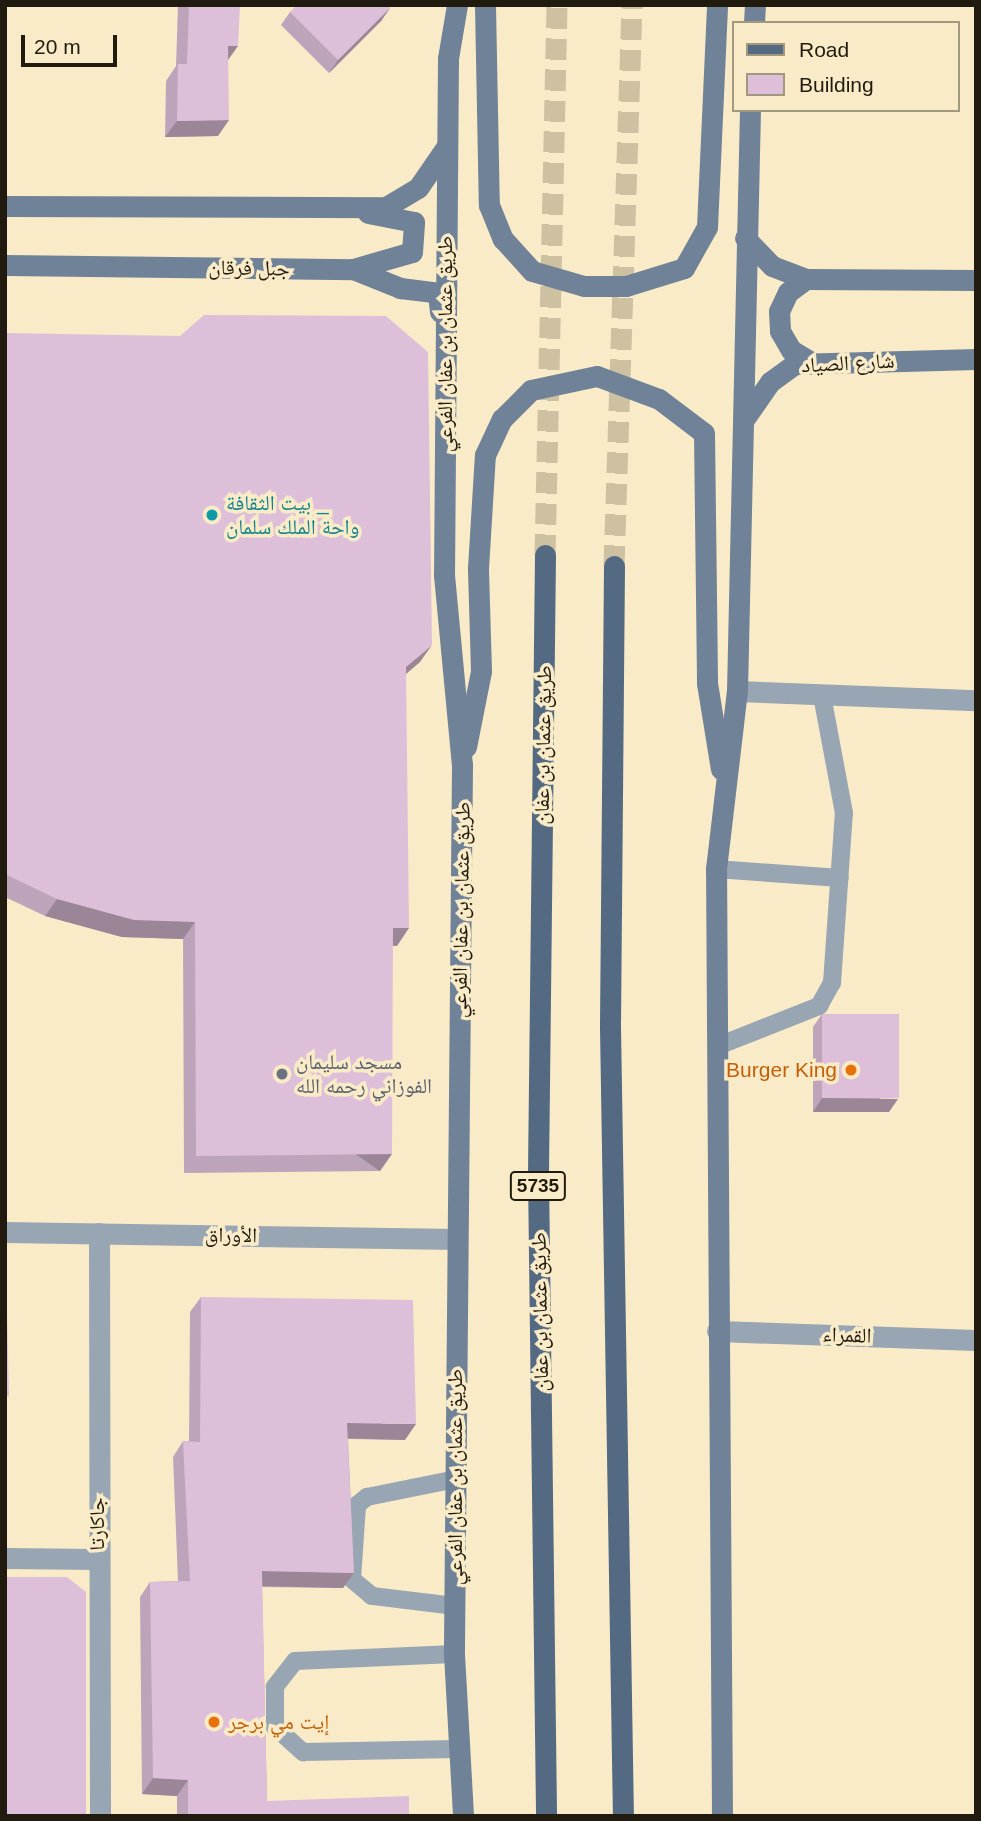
<!DOCTYPE html>
<meta charset="utf-8">
<style>
body{margin:0}
#map{position:relative;width:981px;height:1821px;overflow:hidden;background:#f9ebc7;font-family:Helvetica,"Noto Naskh Arabic",sans-serif}
div>[style]{position:absolute}
.primary-tunnel>*{height:21px;margin-top:-10.5px;transform-origin:0;background:repeating-linear-gradient(90deg,#cec1a2 0 21px,transparent 0 31px)}
.lane>*{height:18px;margin:-9px;padding:0 9px;transform-origin:9px;border-radius:9px;background:#98a5b3}
.street>*{height:21px;margin:-10.5px;padding:0 10.5px;transform-origin:10.5px;border-radius:10.5px;background:#98a5b3}
.secondary>*{height:21px;margin:-10.5px;padding:0 10.5px;transform-origin:10.5px;border-radius:10.5px;background:#708297}
.primary>*{height:21px;margin:-10.5px;padding:0 10.5px;transform-origin:10.5px;border-radius:10.5px;background:#536a82}
.wall>*{inset:0;background:#bea4bb}
.shaded-wall>*{inset:0;background:#9b8698;transform-origin:0 0}
.building>*{inset:0;background:#ddbfd9;transform-origin:0 0}
.dots>*{width:19px;height:19px;translate:-50% -50%;box-sizing:border-box;border:4px solid #f9ebc7;border-radius:50%}
span{translate:-50% -50%;white-space:nowrap;text-align:center;line-height:1.15;-webkit-text-stroke:7px #f9ebc7;paint-order:stroke}
.shield-label span{padding:2px 5px;background:#f9ebc7;border:2px solid;border-radius:5px;-webkit-text-stroke-width:0}
.shield-label{font-size:19px;color:#201b0e;font-weight:700}
.street-label{font-size:21px;color:#201b0e}
.culture-label{font-size:21px;color:#0d838f}
.left{translate:0 -50%;text-align:left}
.worship-label{font-size:21px;color:#5b616d}
.food-label{font-size:21px;color:#c56008}
.right{translate:-100% -50%;text-align:right}
.frame{position:absolute;inset:0;border:7px solid #201b0e;pointer-events:none}
.legend{position:absolute;left:732px;top:21px;width:228px;height:91px;box-sizing:border-box;background:#f9ebc7;border:2px solid #a2987d;margin:0;padding:9px 12px;list-style:none;font-size:21px;color:#201b0e}
.legend li{display:flex;align-items:center;gap:14px;height:35px}
.legend b{width:35px;border:2px solid #a2987d}
.scale{position:absolute;left:21px;top:35px;width:96px;height:32px;box-sizing:border-box;border:4px solid #201b0e;border-top:0;padding-left:9px;font-size:21px;line-height:24px;white-space:nowrap;color:#201b0e;-webkit-text-stroke:5px #f9ebc7;paint-order:stroke}
</style>
<div id="map">
<div class="primary-tunnel">
<div style="left:545px;top:555px;width:550px;rotate:-88.75deg"></div>
<div style="left:614px;top:566px;width:561px;rotate:-88.16deg"></div>
</div>
<div class="lane">
<div style="left:716px;top:869px;width:124px;rotate:4.2deg"></div>
<div style="left:718px;top:1046px;width:109px;rotate:-21.6deg"></div>
<div style="left:819px;top:1006px;width:26px;rotate:-61deg"></div>
<div style="left:832px;top:983px;width:170px;rotate:-86deg"></div>
<div style="left:844px;top:813px;width:119px;rotate:-100.6deg"></div>
<div style="left:455px;top:1606px;width:84px;rotate:-173.1deg"></div>
<div style="left:372px;top:1596px;width:26px;rotate:-140deg"></div>
<div style="left:352px;top:1579px;width:74px;rotate:-86.1deg"></div>
<div style="left:357px;top:1505px;width:13px;rotate:-39deg"></div>
<div style="left:367px;top:1497px;width:91px;rotate:-11.4deg"></div>
<div style="left:454px;top:1654px;width:159px;rotate:177.5deg"></div>
<div style="left:295px;top:1661px;width:33px;rotate:128deg"></div>
<div style="left:275px;top:1687px;width:40px;rotate:90deg"></div>
<div style="left:275px;top:1727px;width:38px;rotate:42deg"></div>
<div style="left:303px;top:1752px;width:152px;rotate:-1.1deg"></div>
</div>
<div class="street">
<div style="left:737px;top:691px;width:239px;rotate:2.2deg"></div>
<div style="left:5px;top:1232px;width:452px;rotate:0.9deg"></div>
<div style="left:99px;top:1233px;width:583px;rotate:89.9deg"></div>
<div style="left:717px;top:1331px;width:259px;rotate:2deg"></div>
<div style="left:5px;top:1558px;width:91px;rotate:0.6deg"></div>
</div>
<div class="secondary">
<div style="left:457px;top:5px;width:54px;rotate:99.6deg"></div>
<div style="left:448px;top:58px;width:517px;rotate:90.44deg"></div>
<div style="left:444px;top:575px;width:191px;rotate:84.6deg"></div>
<div style="left:462px;top:765px;width:889px;rotate:90.52deg"></div>
<div style="left:454px;top:1654px;width:162px;rotate:86.8deg"></div>
<div style="left:485px;top:5px;width:200px;rotate:88.9deg"></div>
<div style="left:489px;top:205px;width:37px;rotate:68deg"></div>
<div style="left:503px;top:239px;width:43px;rotate:47.8deg"></div>
<div style="left:532px;top:271px;width:54px;rotate:16.1deg"></div>
<div style="left:584px;top:286px;width:42px"></div>
<div style="left:626px;top:286px;width:61px;rotate:-17.2deg"></div>
<div style="left:684px;top:268px;width:47px;rotate:-60.7deg"></div>
<div style="left:707px;top:227px;width:222px;rotate:-87.4deg"></div>
<div style="left:754px;top:23px;width:18px;rotate:-87deg"></div>
<div style="left:5px;top:206px;width:381px;rotate:0.2deg"></div>
<div style="left:386px;top:207px;width:37px;rotate:-31deg"></div>
<div style="left:418px;top:188px;width:51px;rotate:-55.4deg"></div>
<div style="left:745px;top:238px;width:39px;rotate:46deg"></div>
<div style="left:772px;top:266px;width:36px;rotate:21deg"></div>
<div style="left:806px;top:279px;width:170px;rotate:0.3deg"></div>
<div style="left:5px;top:265px;width:348px;rotate:0.7deg"></div>
<div style="left:353px;top:269px;width:51px;rotate:22deg"></div>
<div style="left:400px;top:288px;width:38px;rotate:7deg"></div>
<div style="left:438px;top:293px;width:19px;rotate:84deg"></div>
<div style="left:353px;top:269px;width:61px;rotate:-16.1deg"></div>
<div style="left:412px;top:252px;width:30px;rotate:-86deg"></div>
<div style="left:414px;top:222px;width:47px;rotate:-168.9deg"></div>
<div style="left:806px;top:279px;width:22px;rotate:144deg"></div>
<div style="left:788px;top:292px;width:21px;rotate:115deg"></div>
<div style="left:779px;top:311px;width:20px;rotate:87deg"></div>
<div style="left:780px;top:331px;width:22px;rotate:60deg"></div>
<div style="left:791px;top:350px;width:21px;rotate:31deg"></div>
<div style="left:745px;top:418px;width:44px;rotate:-55.2deg"></div>
<div style="left:770px;top:382px;width:31px;rotate:-36deg"></div>
<div style="left:795px;top:364px;width:181px;rotate:-1.6deg"></div>
<div style="left:466px;top:747px;width:77px;rotate:-78.8deg"></div>
<div style="left:481px;top:671px;width:103px;rotate:-91.7deg"></div>
<div style="left:478px;top:568px;width:113px;rotate:-86.5deg"></div>
<div style="left:485px;top:455px;width:40px;rotate:-65deg"></div>
<div style="left:502px;top:419px;width:41px;rotate:-45deg"></div>
<div style="left:531px;top:390px;width:67px;rotate:-12deg"></div>
<div style="left:597px;top:376px;width:66px;rotate:20.4deg"></div>
<div style="left:659px;top:399px;width:56px;rotate:37.1deg"></div>
<div style="left:704px;top:433px;width:250px;rotate:89.3deg"></div>
<div style="left:707px;top:683px;width:87px;rotate:80.8deg"></div>
<div style="left:722px;top:1816px;width:947px;rotate:-90.36deg"></div>
<div style="left:716px;top:869px;width:179px;rotate:-83.3deg"></div>
<div style="left:737px;top:691px;width:581px;rotate:-88.72deg"></div>
</div>
<div class="primary">
<div style="left:545px;top:555px;width:620px;rotate:90.65deg"></div>
<div style="left:538px;top:1175px;width:641px;rotate:89.28deg"></div>
<div style="left:614px;top:566px;width:461px;rotate:90.5deg"></div>
<div style="left:610px;top:1027px;width:789px;rotate:89.06deg"></div>
</div>
<div class="wall">
<div style="clip-path:polygon(178px 5px,240px 5px,228px 60px,218px 136px,165px 137px,166px 81px,176px 66px)"></div>
<div style="clip-path:polygon(390px 8px,381px 21px,329px 73px,281px 25px,290px 12px)"></div>
<div style="clip-path:polygon(5px 333px,420px 662px,406px 674px,397px 946px,392px 945px,380px 1171px,184px 1173px,183px 939px,122px 937px,45px 916px,5px 897px)"></div>
<div style="clip-path:polygon(822px 1014px,889px 1112px,813px 1112px,813px 1027px)"></div>
<div style="clip-path:polygon(201px 1297px,405px 1440px,348px 1439px,354px 1573px,343px 1588px,262px 1587px,267px 1801px,409px 1816px,177px 1816px,177px 1796px,142px 1794px,140px 1597px,150px 1582px,178px 1581px,173px 1457px,183px 1441px,189px 1441px,190px 1312px)"></div>
</div>
<div class="shaded-wall">
<div style="clip-path:polygon(390px 8px,381px 21px,329px 73px,338px 60px)"></div>
<div style="clip-path:polygon(228px 46px,238px 46px,226px 63px)"></div>
<div style="clip-path:polygon(229px 120px,218px 136px,165px 137px,177px 121px)"></div>
<div style="clip-path:polygon(432px 645px,420px 662px,394px 684px,406px 667px)"></div>
<div style="clip-path:polygon(57px 899px,195px 922px,183px 939px,122px 937px,45px 916px)"></div>
<div style="clip-path:polygon(393px 928px,409px 928px,397px 946px,381px 945px)"></div>
<div style="clip-path:polygon(822px 1098px,898px 1099px,889px 1112px,813px 1112px)"></div>
<div style="left:392px;top:1154px;width:21px;height:196px;rotate:125deg"></div>
<div style="clip-path:polygon(347px 1423px,416px 1424px,405px 1440px,337px 1438px)"></div>
<div style="clip-path:polygon(262px 1571px,354px 1573px,343px 1588px,251px 1586px)"></div>
<div style="clip-path:polygon(153px 1778px,188px 1780px,177px 1796px,142px 1794px)"></div>
</div>
<div class="building">
<div style="clip-path:polygon(189px 5px,240px 5px,238px 46px,228px 46px,229px 120px,177px 121px,178px 64px,187px 64px)"></div>
<div style="clip-path:polygon(297px 5px,388px 5px,390px 8px,338px 60px,290px 12px)"></div>
<div style="clip-path:polygon(204px 315px,386px 316px,428px 352px,432px 645px,406px 667px,409px 928px,393px 928px,392px 1154px,196px 1156px,195px 922px,134px 920px,57px 899px,5px 874px,5px 333px,180px 336px)"></div>
<div style="left:822px;top:1014px;width:77px;height:84px"></div>
<div style="clip-path:polygon(201px 1297px,413px 1300px,416px 1424px,347px 1423px,354px 1573px,262px 1571px,267px 1801px,409px 1796px,409px 1816px,188px 1816px,188px 1780px,153px 1778px,150px 1582px,190px 1581px,183px 1441px,200px 1442px)"></div>
<div style="clip-path:polygon(5px 1312px,7px 1312px,9px 1396px,5px 1396px)"></div>
<div style="clip-path:polygon(5px 1577px,67px 1577px,86px 1592px,86px 1816px,5px 1816px)"></div>
</div>
<div class="dots">
<div style="left:212px;top:515px;background:#0f9aa8"></div>
<div style="left:851px;top:1070px;background:#e8710a"></div>
<div style="left:282px;top:1074px;background:#6b7280"></div>
<div style="left:214px;top:1722px;background:#e8710a"></div>
</div>
<div class="shield-label">
<span style="left:538px;top:1186px">5735</span>
</div>
<div class="street-label">
<span style="left:249px;top:268px;rotate:1deg">جبل فرقان</span>
<span style="left:445px;top:344px;rotate:-90deg">طريق عثمان بن عفان الفرعي</span>
<span style="left:848px;top:363px;rotate:-3deg">شارع الصياد</span>
<span style="left:543px;top:745px;rotate:-89deg">طريق عثمان بن عفان</span>
<span style="left:461px;top:910px;rotate:-89deg">طريق عثمان بن عفان الفرعي</span>
<span style="left:231px;top:1235px;rotate:1deg">الأوراق</span>
<span style="left:540px;top:1312px;rotate:-91deg">طريق عثمان بن عفان</span>
<span style="left:847px;top:1335px;rotate:2deg">القمراء</span>
<span style="left:455px;top:1477px;rotate:-90deg">طريق عثمان بن عفان الفرعي</span>
<span style="left:97px;top:1524px;rotate:-90deg">جاكارتا</span>
</div>
<div class="culture-label">
<span class="left" style="left:226px;top:515px">بيت الثقافة _<br>واحة الملك سلمان</span>
</div>
<div class="worship-label">
<span class="left" style="left:296px;top:1074px">مسجد سليمان<br>الفوزاني رحمه الله</span>
</div>
<div class="food-label">
<span class="right" style="left:837px;top:1070px">Burger King</span>
<span class="left" style="left:228px;top:1722px">إيت مي برجر</span>
</div>
<div class="frame"></div>
<ul class="legend">
<li><b style="height:9px;background:#536a82"></b>Road</li>
<li><b style="height:19px;background:#ddbfd9"></b>Building</li>
</ul>
<div class="scale">20 m</div>
</div>
